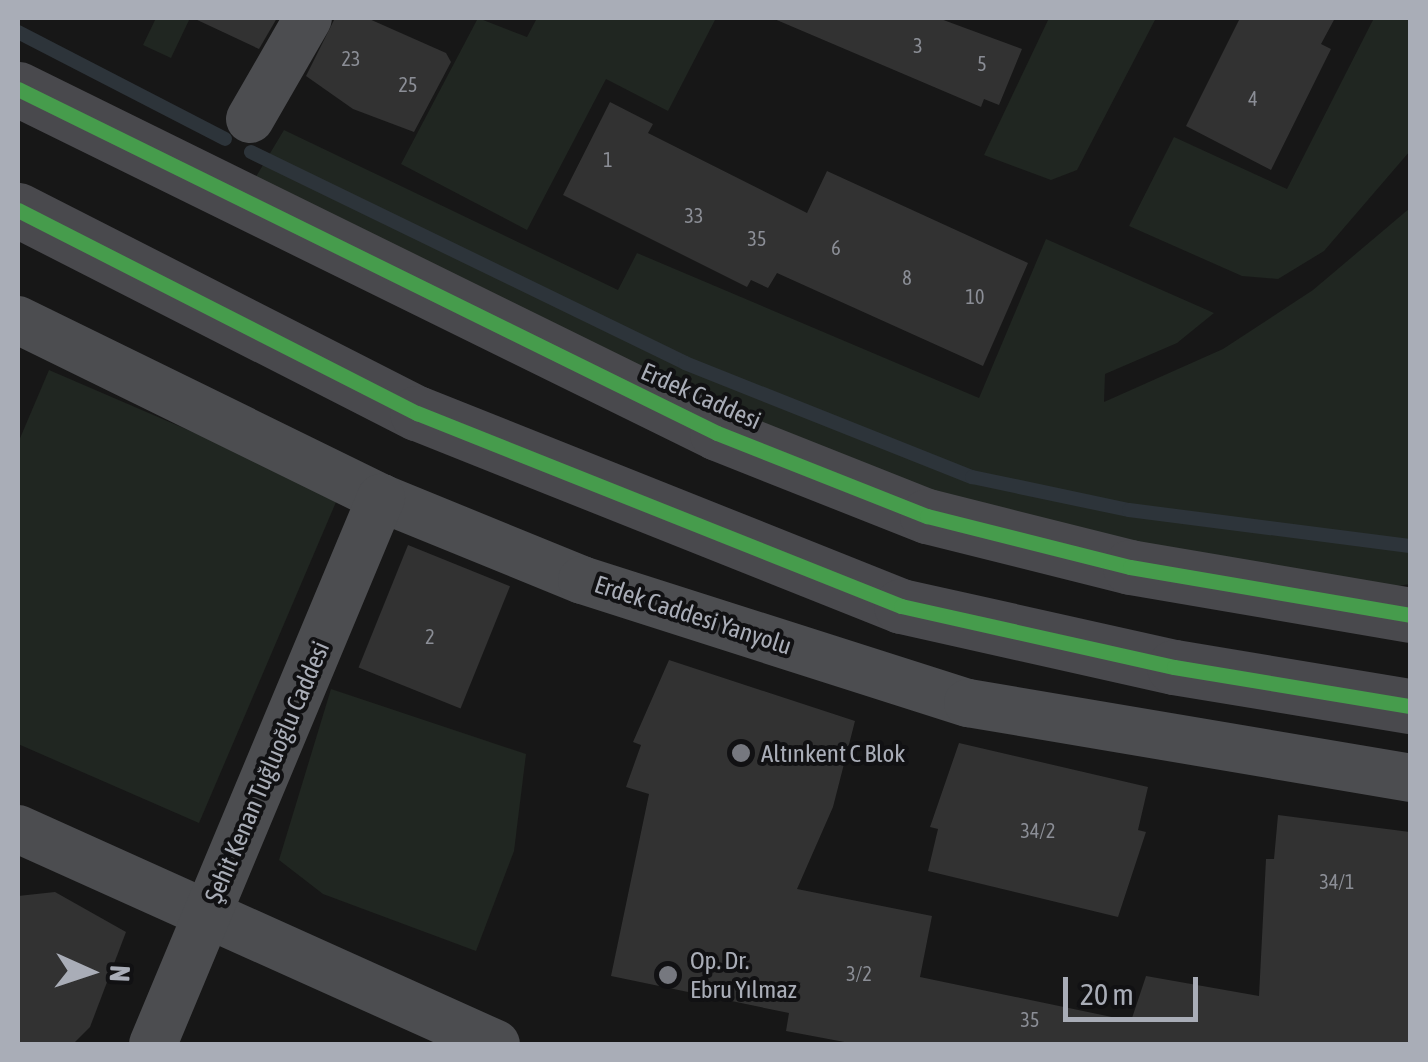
<!DOCTYPE html>
<meta charset="utf-8">
<style>
body{margin:0}
#map{position:relative;width:1428px;height:1062px;overflow:hidden;background:#171717;font-family:"Asap Condensed",sans-serif}
div>[style]{position:absolute}
.green>*{inset:0;background:#202621}
.stream>*{height:14px;margin:-7px;padding:0 7px;transform-origin:7px;border-radius:7px;background:#2d343a}
.building>*{inset:0;background:#323232;transform-origin:0 0}
.minor>*{height:48px;margin:-24px;padding:0 24px;transform-origin:24px;border-radius:24px;background:#4c4d50}
.highway>*{height:55px;margin:-27.5px;padding:0 27.5px;transform-origin:27.5px;border-radius:27.5px;background:#49494d}
.cycleway>*{height:15px;margin:-7.5px;padding:0 7.5px;transform-origin:7.5px;border-radius:7.5px;background:#469c4c}
.dots>*{width:28px;height:28px;translate:-50% -50%;box-sizing:border-box;border:5px solid #111113;border-radius:50%}
span{translate:-50% -50%;white-space:nowrap;text-align:center;line-height:1.15;-webkit-text-stroke:8px #111113;paint-order:stroke}
.number-label{font-size:20px;color:#8b8e96}
.number-label span{-webkit-text-stroke-width:0}
.street-label{font-size:25px;color:#a9adb7}
.poi-label{font-size:25px;color:#a9adb7}
.left{translate:0 -50%;text-align:left}
.frame{position:absolute;inset:0;border:20px solid #a9adb7;pointer-events:none}
.north{position:absolute;left:40px;top:922px;width:100px;height:100px;-webkit-text-stroke:8px #111113;paint-order:stroke;rotate:93deg;font-size:28px;font-weight:700;line-height:40px;text-align:center;color:#a9adb7}
.north::after{content:'';display:block;margin:auto;width:35px;height:45px;background:#a9adb7;clip-path:polygon(50% 0,100% 100%,50% 72%,0 100%)}
.scale{position:absolute;left:1063px;top:977px;width:135px;height:45px;box-sizing:border-box;border:5px solid #a9adb7;border-top:0;padding-left:12px;font-size:30px;line-height:35px;white-space:nowrap;color:#a9adb7;-webkit-text-stroke:8px #111113;paint-order:stroke}
</style>
<div id="map">
<div class="green">
<div style="clip-path:polygon(156px 18px,190px 18px,171px 58px,143px 45px)"></div>
<div style="clip-path:polygon(478px 18px,527px 37px,537px 18px,716px 18px,668px 111px,606px 79px,527px 230px,401px 164px)"></div>
<div style="clip-path:polygon(1049px 18px,1156px 18px,1077px 170px,1051px 180px,984px 155px)"></div>
<div style="clip-path:polygon(1374px 18px,1410px 18px,1410px 151px,1324px 251px,1278px 279px,1242px 276px,1129px 226px,1174px 137px,1287px 189px)"></div>
<div style="clip-path:polygon(284px 130px,618px 290px,637px 253px,979px 398px,1046px 239px,1214px 313px,1177px 343px,1105px 374px,1104px 402px,1223px 349px,1313px 290px,1410px 208px,1410px 584px,1362px 592px,917px 492px,702px 409px,251px 185px)"></div>
<div style="clip-path:polygon(49px 370px,339px 495px,199px 823px,18px 744px,18px 443px)"></div>
<div style="clip-path:polygon(331px 689px,526px 754px,514px 851px,476px 951px,323px 894px,279px 860px)"></div>
</div>
<div class="stream">
<div style="left:18px;top:32px;width:233px;rotate:27.3deg"></div>
<div style="left:251px;top:152px;width:483px;rotate:25.9deg"></div>
<div style="left:685px;top:363px;width:309px;rotate:21.7deg"></div>
<div style="left:972px;top:477px;width:160px;rotate:11.9deg"></div>
<div style="left:1129px;top:510px;width:283px;rotate:7.3deg"></div>
</div>
<div class="building">
<div style="clip-path:polygon(193px 18px,277px 18px,259px 49px)"></div>
<div style="clip-path:polygon(335px 18px,367px 18px,446px 53px,451px 62px,414px 132px,353px 109px,306px 76px)"></div>
<div style="clip-path:polygon(772px 18px,938px 18px,1022px 49px,999px 105px,984px 99px,981px 107px)"></div>
<div style="clip-path:polygon(1240px 18px,1335px 18px,1321px 44px,1331px 49px,1271px 170px,1186px 126px)"></div>
<div style="clip-path:polygon(610px 102px,653px 124px,648px 133px,807px 213px,827px 171px,1028px 263px,983px 366px,777px 273px,768px 288px,751px 280px,747px 287px,563px 195px)"></div>
<div style="left:408px;top:545px;width:110px;height:132px;rotate:22deg"></div>
<div style="clip-path:polygon(669px 660px,855px 721px,833px 807px,797px 889px,932px 916px,920px 977px,1131px 1021px,1146px 976px,1259px 996px,1266px 859px,1274px 859px,1278px 815px,1410px 832px,1410px 1044px,855px 1044px,786px 1031px,789px 1013px,611px 976px,649px 794px,626px 787px,641px 745px,633px 742px)"></div>
<div style="clip-path:polygon(959px 743px,1148px 787px,1138px 830px,1146px 832px,1118px 917px,928px 871px,938px 829px,930px 827px)"></div>
<div style="clip-path:polygon(55px 892px,126px 932px,90px 1027px,73px 1044px,18px 1044px,18px 896px)"></div>
</div>
<div class="minor">
<div style="left:250px;top:119px;width:116px;rotate:-60.1deg"></div>
<div style="left:18px;top:320px;width:404px;rotate:26.1deg"></div>
<div style="left:381px;top:498px;width:217px;rotate:22.2deg"></div>
<div style="left:582px;top:580px;width:405px;rotate:17.7deg"></div>
<div style="left:968px;top:703px;width:448px;rotate:9.6deg"></div>
<div style="left:18px;top:829px;width:524px;rotate:24.22deg"></div>
<div style="left:153px;top:1044px;width:592px;rotate:-67.34deg"></div>
</div>
<div class="highway">
<div style="left:18px;top:89px;width:779px;rotate:26.2deg"></div>
<div style="left:717px;top:433px;width:226px;rotate:21.6deg"></div>
<div style="left:927px;top:516px;width:209px;rotate:14.1deg"></div>
<div style="left:1130px;top:567px;width:284px;rotate:9.7deg"></div>
<div style="left:18px;top:210px;width:448px;rotate:27deg"></div>
<div style="left:417px;top:413px;width:521px;rotate:21.74deg"></div>
<div style="left:901px;top:606px;width:280px;rotate:12.6deg"></div>
<div style="left:1174px;top:667px;width:239px;rotate:9.4deg"></div>
</div>
<div class="cycleway">
<div style="left:18px;top:89px;width:779px;rotate:26.2deg"></div>
<div style="left:717px;top:433px;width:226px;rotate:21.6deg"></div>
<div style="left:927px;top:516px;width:209px;rotate:14.1deg"></div>
<div style="left:1130px;top:567px;width:284px;rotate:9.7deg"></div>
<div style="left:18px;top:210px;width:448px;rotate:27deg"></div>
<div style="left:417px;top:413px;width:521px;rotate:21.74deg"></div>
<div style="left:901px;top:606px;width:280px;rotate:12.6deg"></div>
<div style="left:1174px;top:667px;width:239px;rotate:9.4deg"></div>
</div>
<div class="dots">
<div style="left:741px;top:753px;background:#76787f"></div>
<div style="left:668px;top:975px;background:#76787f"></div>
</div>
<div class="number-label">
<span style="left:918px;top:45px">3</span>
<span style="left:351px;top:58px">23</span>
<span style="left:982px;top:63px">5</span>
<span style="left:408px;top:84px">25</span>
<span style="left:1253px;top:98px">4</span>
<span style="left:608px;top:159px">1</span>
<span style="left:694px;top:215px">33</span>
<span style="left:757px;top:238px">35</span>
<span style="left:836px;top:247px">6</span>
<span style="left:907px;top:277px">8</span>
<span style="left:975px;top:296px">10</span>
<span style="left:430px;top:636px">2</span>
<span style="left:1038px;top:830px">34/2</span>
<span style="left:1337px;top:881px">34/1</span>
<span style="left:859px;top:973px">3/2</span>
<span style="left:1030px;top:1019px">35</span>
</div>
<div class="street-label">
<span style="left:701px;top:396px;rotate:24deg">Erdek Caddesi</span>
<span style="left:693px;top:615px;rotate:18deg">Erdek Caddesi Yanyolu</span>
<span style="left:267px;top:772px;rotate:-67deg">Şehit Kenan Tuğluoğlu Caddesi</span>
</div>
<div class="poi-label">
<span class="left" style="left:761px;top:753px">Altınkent C Blok</span>
<span class="left" style="left:690px;top:975px">Op. Dr.<br>Ebru Yılmaz</span>
</div>
<div class="frame"></div>
<div class="north">N</div>
<div class="scale">20 m</div>
</div>
